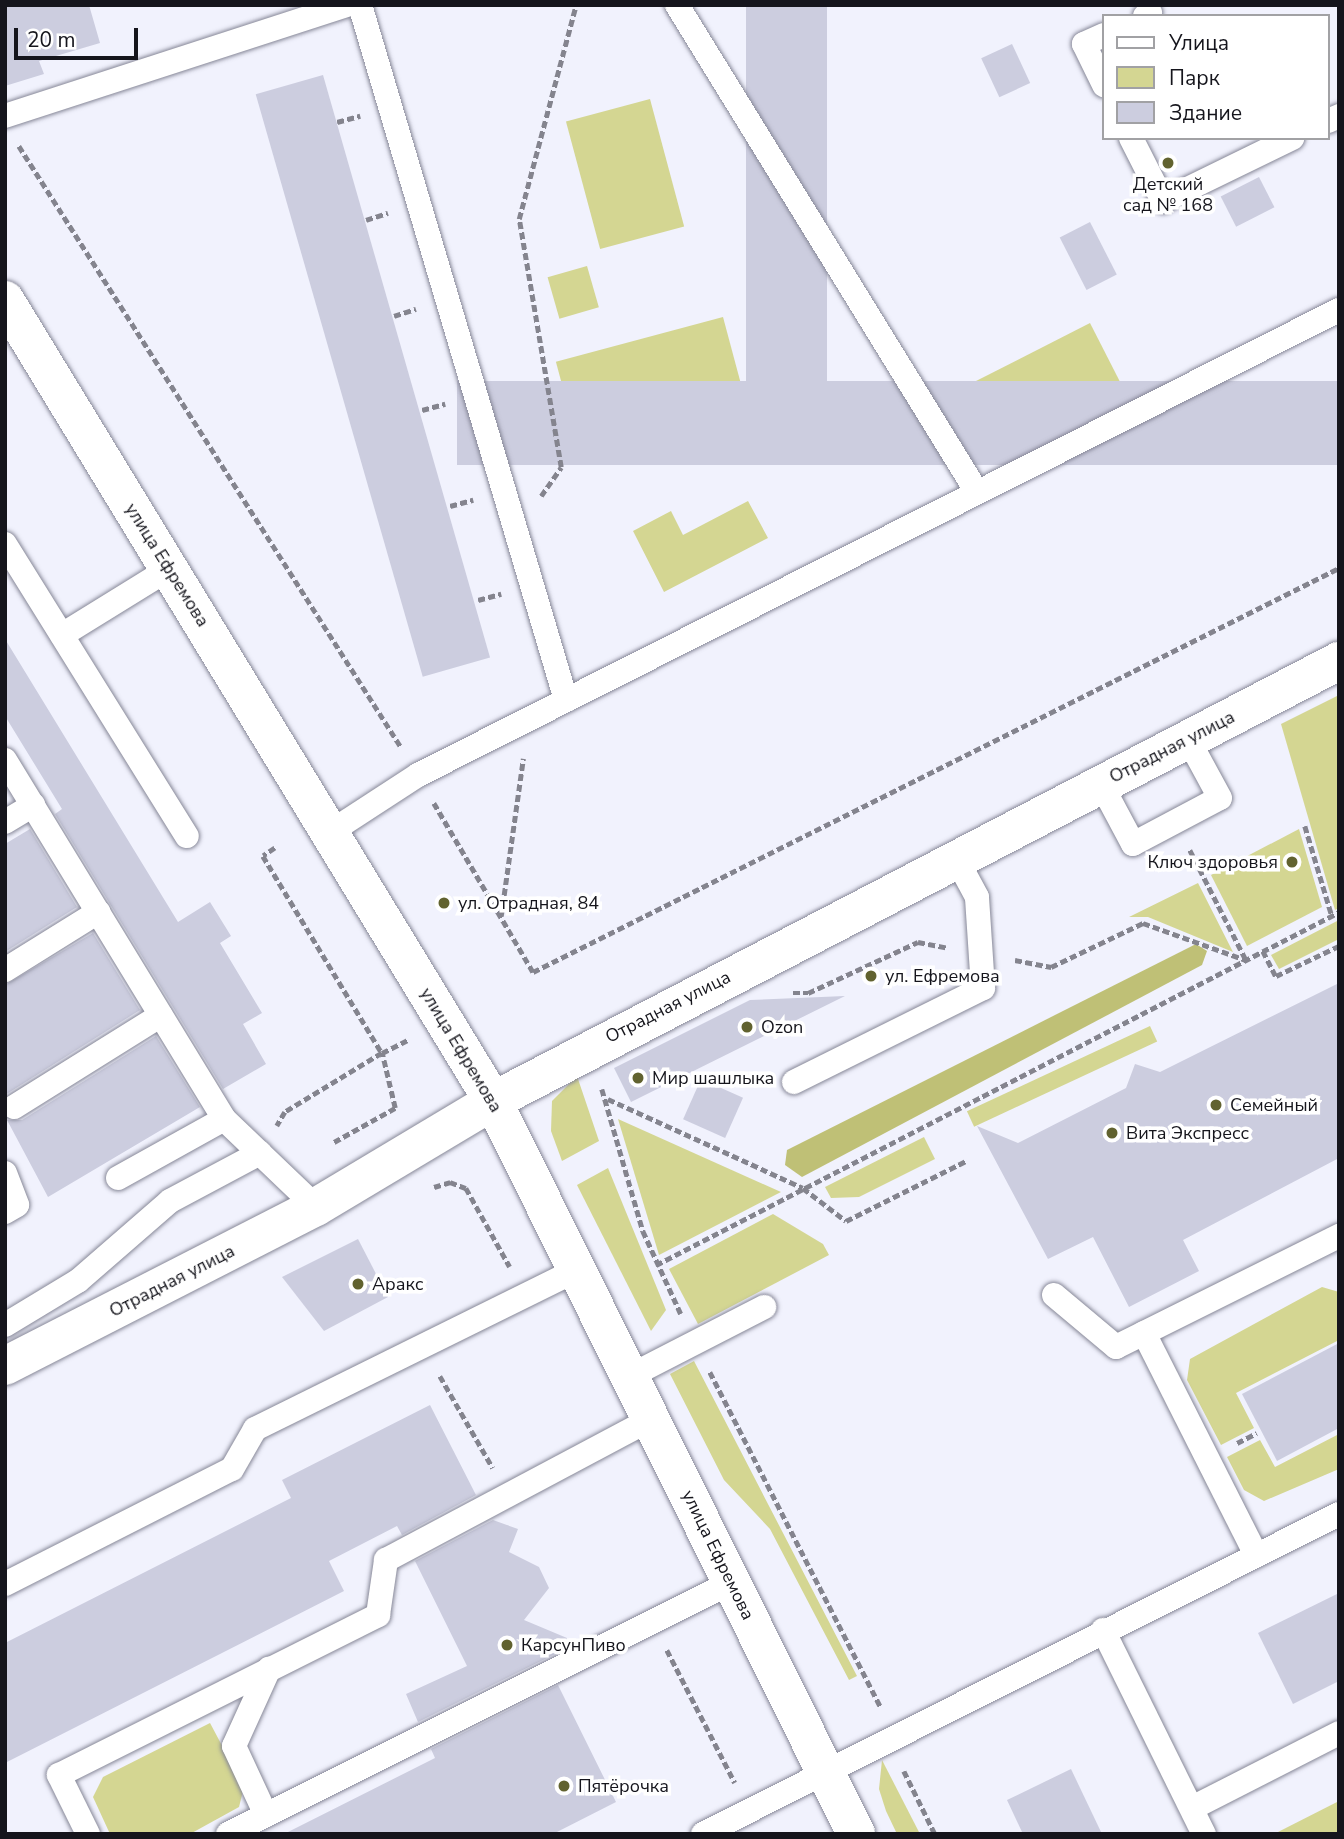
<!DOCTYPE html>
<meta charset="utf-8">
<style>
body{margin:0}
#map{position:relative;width:1344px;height:1839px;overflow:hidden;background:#f1f2fd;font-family:"Nunito Sans",sans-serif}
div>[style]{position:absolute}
.green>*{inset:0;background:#d4d692;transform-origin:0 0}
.forest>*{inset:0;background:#bfc076}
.building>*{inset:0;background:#cccddf;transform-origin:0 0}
.path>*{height:4.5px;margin-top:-2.25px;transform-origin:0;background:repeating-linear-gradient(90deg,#84848e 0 7px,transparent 0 10.5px)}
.roads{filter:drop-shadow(0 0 2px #868797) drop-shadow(0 0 2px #868797)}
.lane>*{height:24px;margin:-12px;padding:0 12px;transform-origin:12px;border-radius:12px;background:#fff}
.street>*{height:38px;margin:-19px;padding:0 19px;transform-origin:19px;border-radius:19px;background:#fff}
.secondary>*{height:38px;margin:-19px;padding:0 19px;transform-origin:19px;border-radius:19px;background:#fff}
.dots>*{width:19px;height:19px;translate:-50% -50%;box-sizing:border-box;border:4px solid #fff;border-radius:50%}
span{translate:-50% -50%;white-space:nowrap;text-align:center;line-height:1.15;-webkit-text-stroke:7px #fff;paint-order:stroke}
.poi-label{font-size:18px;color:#15151c}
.right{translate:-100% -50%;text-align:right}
.left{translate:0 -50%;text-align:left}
.street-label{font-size:18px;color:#15151c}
.frame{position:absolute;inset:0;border:7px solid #15151c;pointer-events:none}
.legend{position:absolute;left:1102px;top:14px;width:228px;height:126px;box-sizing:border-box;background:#fff;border:2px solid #a1a1a4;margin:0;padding:9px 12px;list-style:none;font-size:21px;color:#15151c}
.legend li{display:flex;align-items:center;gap:14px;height:35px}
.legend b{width:35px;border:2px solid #a1a1a4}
.scale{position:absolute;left:14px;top:28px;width:124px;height:32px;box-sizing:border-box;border:4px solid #15151c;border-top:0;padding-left:9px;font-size:21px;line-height:24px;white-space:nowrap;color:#15151c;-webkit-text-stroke:5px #fff;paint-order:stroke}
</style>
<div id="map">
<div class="green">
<div style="left:650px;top:99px;width:132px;height:87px;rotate:75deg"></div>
<div style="left:587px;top:266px;width:43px;height:41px;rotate:74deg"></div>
<div style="left:723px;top:317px;width:102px;height:173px;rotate:75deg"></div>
<div style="left:1090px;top:323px;width:68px;height:144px;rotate:63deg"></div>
<div style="clip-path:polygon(748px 501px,768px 538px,664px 592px,633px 531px,671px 511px,683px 535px)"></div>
<div style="clip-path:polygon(1339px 695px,1339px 908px,1335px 910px,1281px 724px)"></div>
<div style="clip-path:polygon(1299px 829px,1322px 907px,1247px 946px,1211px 875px)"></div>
<div style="clip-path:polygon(1198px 883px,1233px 952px,1148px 917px,1129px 917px)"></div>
<div style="clip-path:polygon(1339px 920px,1339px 939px,1279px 969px,1271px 955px)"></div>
<div style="left:1150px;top:1026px;width:17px;height:202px;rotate:65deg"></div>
<div style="clip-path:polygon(577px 1076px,599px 1141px,562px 1161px,551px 1131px,552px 1101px)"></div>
<div style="clip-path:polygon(618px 1119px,781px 1192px,659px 1255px)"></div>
<div style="clip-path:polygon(924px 1137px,935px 1159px,859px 1197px,831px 1198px,825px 1187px)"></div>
<div style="clip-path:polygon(608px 1168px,666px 1310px,651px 1331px,577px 1185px)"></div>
<div style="clip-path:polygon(773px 1214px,823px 1244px,829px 1255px,698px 1324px,669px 1269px)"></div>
<div style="clip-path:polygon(1322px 1287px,1339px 1292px,1339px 1340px,1236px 1393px,1254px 1428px,1221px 1445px,1187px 1380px,1190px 1359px)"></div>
<div style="clip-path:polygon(694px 1361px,857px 1676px,849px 1680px,770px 1529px,724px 1480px,670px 1374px)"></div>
<div style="clip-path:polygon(1339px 1434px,1339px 1469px,1264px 1501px,1244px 1490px,1227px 1457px,1260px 1440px,1275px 1467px)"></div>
<div style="clip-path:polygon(210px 1723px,244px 1787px,239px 1807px,190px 1834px,110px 1834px,93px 1797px,103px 1777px)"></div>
<div style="clip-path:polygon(882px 1760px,920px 1834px,897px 1834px,886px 1811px,879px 1789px)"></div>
<div style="clip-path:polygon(1339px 1801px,1339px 1834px,1276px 1834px,1278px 1832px)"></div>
</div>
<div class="forest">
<div style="clip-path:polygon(1196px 944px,1207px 951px,1202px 965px,802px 1177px,785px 1165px,787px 1150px)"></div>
</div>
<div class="building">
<div style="clip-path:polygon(5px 5px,89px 5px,100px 43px,39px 61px,44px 74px,5px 86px)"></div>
<div style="left:746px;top:5px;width:81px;height:385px"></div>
<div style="left:1012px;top:44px;width:43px;height:34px;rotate:65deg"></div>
<div style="left:323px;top:75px;width:606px;height:70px;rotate:74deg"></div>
<div style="left:1259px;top:177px;width:34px;height:43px;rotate:63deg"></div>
<div style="left:1090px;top:222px;width:59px;height:34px;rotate:63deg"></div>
<div style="left:1339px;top:381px;width:84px;height:882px;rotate:90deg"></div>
<div style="clip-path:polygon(5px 639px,178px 922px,210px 902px,231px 936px,220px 943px,262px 1013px,243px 1024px,266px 1064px,223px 1089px,55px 814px,62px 809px,5px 716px)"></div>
<div style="clip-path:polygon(30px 829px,77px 907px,5px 952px,5px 844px)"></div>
<div style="clip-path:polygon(93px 933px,140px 1010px,5px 1095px,5px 985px)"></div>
<div style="clip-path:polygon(1339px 983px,1339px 1158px,1183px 1240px,1199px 1271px,1129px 1307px,1093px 1237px,1048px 1259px,977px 1126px,1018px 1143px,1126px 1088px,1135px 1064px,1160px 1072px)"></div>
<div style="clip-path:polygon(845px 996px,631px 1102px,614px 1068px,750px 1000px)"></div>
<div style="clip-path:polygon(156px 1036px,200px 1107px,48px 1197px,7px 1120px,22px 1120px)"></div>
<div style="left:701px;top:1079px;width:46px;height:44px;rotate:24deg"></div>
<div style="clip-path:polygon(358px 1239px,388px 1297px,324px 1331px,282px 1277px)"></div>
<div style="clip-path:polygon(1339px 1343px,1339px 1428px,1277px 1461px,1242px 1394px)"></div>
<div style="clip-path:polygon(430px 1405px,476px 1495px,402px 1535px,397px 1526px,329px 1561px,344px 1591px,5px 1763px,5px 1643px,291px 1498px,282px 1480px)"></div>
<div style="clip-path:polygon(493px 1520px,518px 1529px,509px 1552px,539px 1567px,549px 1588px,524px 1620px,567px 1638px,561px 1651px,418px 1722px,406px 1694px,467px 1666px,415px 1561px)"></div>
<div style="clip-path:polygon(1339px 1593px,1339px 1681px,1293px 1704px,1258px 1633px)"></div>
<div style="clip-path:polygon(558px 1685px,616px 1802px,553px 1834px,284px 1834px,435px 1758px,431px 1749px)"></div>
<div style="clip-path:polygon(1071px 1769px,1102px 1834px,1023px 1834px,1007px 1800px)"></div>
</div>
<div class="path">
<div style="left:337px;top:122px;width:24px;rotate:-15deg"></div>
<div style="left:19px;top:146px;width:712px;rotate:57.56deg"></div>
<div style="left:366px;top:220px;width:23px;rotate:-18deg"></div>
<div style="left:394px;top:316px;width:23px;rotate:-18deg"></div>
<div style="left:422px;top:410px;width:24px;rotate:-15deg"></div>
<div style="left:541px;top:496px;width:35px;rotate:-55deg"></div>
<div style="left:561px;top:467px;width:252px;rotate:-99.6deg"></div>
<div style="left:519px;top:219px;width:221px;rotate:-75.1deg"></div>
<div style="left:450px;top:506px;width:24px;rotate:-15deg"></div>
<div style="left:478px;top:600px;width:24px;rotate:-15deg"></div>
<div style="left:434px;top:803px;width:196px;rotate:59.6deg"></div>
<div style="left:533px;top:972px;width:902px;rotate:-26.62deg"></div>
<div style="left:1305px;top:826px;width:94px;rotate:73.3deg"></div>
<div style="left:275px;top:848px;width:14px;rotate:146deg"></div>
<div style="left:263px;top:856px;width:230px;rotate:58.9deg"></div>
<div style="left:382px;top:1053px;width:114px;rotate:148.7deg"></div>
<div style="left:285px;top:1112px;width:16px;rotate:120deg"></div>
<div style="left:1190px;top:850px;width:123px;rotate:63deg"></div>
<div style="left:501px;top:916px;width:159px;rotate:-82deg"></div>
<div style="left:1263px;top:951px;width:28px;rotate:63deg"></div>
<div style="left:1276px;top:976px;width:70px;rotate:-25.5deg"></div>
<div style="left:1015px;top:960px;width:37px;rotate:11deg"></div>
<div style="left:1051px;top:967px;width:102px;rotate:-25.6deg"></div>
<div style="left:1143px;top:923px;width:109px;rotate:19.8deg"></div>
<div style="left:793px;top:993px;width:15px"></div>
<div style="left:808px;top:993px;width:121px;rotate:-24.9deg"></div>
<div style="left:918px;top:942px;width:31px;rotate:11deg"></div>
<div style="left:602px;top:1089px;width:148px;rotate:73.9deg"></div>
<div style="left:643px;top:1231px;width:91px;rotate:65.4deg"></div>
<div style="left:608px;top:1099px;width:214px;rotate:24.5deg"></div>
<div style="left:803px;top:1188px;width:54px;rotate:37.5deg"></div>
<div style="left:846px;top:1221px;width:134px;rotate:-26.6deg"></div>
<div style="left:334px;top:1142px;width:70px;rotate:-29.1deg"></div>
<div style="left:395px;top:1108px;width:57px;rotate:-103.3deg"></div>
<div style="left:382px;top:1053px;width:31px;rotate:-27deg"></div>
<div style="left:434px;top:1187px;width:17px;rotate:-17deg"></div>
<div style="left:450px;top:1182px;width:17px;rotate:21deg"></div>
<div style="left:466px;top:1188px;width:90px;rotate:60.9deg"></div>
<div style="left:656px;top:1265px;width:769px;rotate:-27.33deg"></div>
<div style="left:710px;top:1372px;width:376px;rotate:63deg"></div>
<div style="left:440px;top:1376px;width:106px;rotate:60.1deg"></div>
<div style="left:1237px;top:1443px;width:22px;rotate:-27deg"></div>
<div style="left:667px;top:1650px;width:149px;rotate:62.9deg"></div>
<div style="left:904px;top:1771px;width:70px;rotate:63.8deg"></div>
</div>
<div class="roads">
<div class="lane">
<div style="left:360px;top:5px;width:725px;rotate:73.49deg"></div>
<div style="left:677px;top:5px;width:572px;rotate:58.37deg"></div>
<div style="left:1145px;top:16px;width:6px;rotate:-31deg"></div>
<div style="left:1104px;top:35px;width:22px;rotate:156deg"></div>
<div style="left:1084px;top:44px;width:46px;rotate:64deg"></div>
<div style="left:5px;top:116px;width:360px;rotate:-18deg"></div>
<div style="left:1328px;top:121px;width:12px;rotate:-24deg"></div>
<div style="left:1131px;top:138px;width:71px;rotate:63.1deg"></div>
<div style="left:1163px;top:201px;width:144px;rotate:-26deg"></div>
<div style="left:5px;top:544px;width:344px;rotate:58.1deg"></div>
<div style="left:62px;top:635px;width:126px;rotate:-31.7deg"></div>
<div style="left:5px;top:760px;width:421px;rotate:58.6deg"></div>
<div style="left:224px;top:1119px;width:127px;rotate:43.7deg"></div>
<div style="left:1101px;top:784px;width:68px;rotate:61.9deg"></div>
<div style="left:1133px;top:844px;width:98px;rotate:-27.9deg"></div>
<div style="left:1220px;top:798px;width:67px;rotate:-118.5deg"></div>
<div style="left:5px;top:822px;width:33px;rotate:-31deg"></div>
<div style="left:332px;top:831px;width:103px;rotate:-33.1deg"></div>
<div style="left:418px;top:775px;width:1032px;rotate:-26.79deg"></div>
<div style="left:5px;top:970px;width:110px;rotate:-31.9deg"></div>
<div style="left:794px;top:1082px;width:211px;rotate:-26.4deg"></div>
<div style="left:983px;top:988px;width:91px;rotate:-93.8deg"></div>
<div style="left:977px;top:897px;width:44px;rotate:-118.3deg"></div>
<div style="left:14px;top:1107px;width:173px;rotate:-32deg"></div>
<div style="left:5px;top:1173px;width:34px;rotate:69deg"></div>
<div style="left:17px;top:1205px;width:14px;rotate:150deg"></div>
<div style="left:118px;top:1178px;width:121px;rotate:-29.1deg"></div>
<div style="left:1054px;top:1295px;width:81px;rotate:40deg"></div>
<div style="left:1116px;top:1347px;width:249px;rotate:-26.5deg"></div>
<div style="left:5px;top:1325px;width:85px;rotate:-31.1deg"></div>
<div style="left:78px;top:1281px;width:122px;rotate:-41deg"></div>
<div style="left:170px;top:1201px;width:102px;rotate:-28.1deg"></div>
<div style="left:1144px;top:1333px;width:249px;rotate:63.2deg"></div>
<div style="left:630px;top:1376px;width:151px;rotate:-27.2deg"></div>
<div style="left:5px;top:1584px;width:254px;rotate:-26.9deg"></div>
<div style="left:232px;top:1469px;width:46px;rotate:-60.1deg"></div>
<div style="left:255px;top:1429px;width:359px;rotate:-26.3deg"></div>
<div style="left:1103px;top:1630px;width:228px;rotate:63.7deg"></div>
<div style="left:1192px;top:1808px;width:165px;rotate:-27deg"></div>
<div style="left:266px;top:1815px;width:76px;rotate:-114.9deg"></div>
<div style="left:234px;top:1746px;width:85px;rotate:-65.6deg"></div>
<div style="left:88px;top:1834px;width:66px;rotate:-116.2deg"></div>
<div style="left:59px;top:1775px;width:357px;rotate:-26.6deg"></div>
<div style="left:378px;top:1615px;width:56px;rotate:-81.7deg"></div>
<div style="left:386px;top:1560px;width:300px;rotate:-28deg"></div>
<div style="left:228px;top:1834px;width:563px;rotate:-26.57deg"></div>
<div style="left:703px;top:1834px;width:712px;rotate:-26.71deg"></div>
</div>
<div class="street">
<div style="left:5px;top:1366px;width:349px;rotate:-27.1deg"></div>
<div style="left:316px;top:1207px;width:206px;rotate:-30.9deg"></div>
</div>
<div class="secondary">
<div style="left:5px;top:300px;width:938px;rotate:58.65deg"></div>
<div style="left:493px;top:1101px;width:818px;rotate:63.65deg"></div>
<div style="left:493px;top:1101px;width:954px;rotate:-27.48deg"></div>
</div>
</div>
<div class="dots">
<div style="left:1168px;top:163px;background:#61622f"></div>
<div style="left:1292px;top:862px;background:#61622f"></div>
<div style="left:444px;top:903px;background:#61622f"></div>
<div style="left:871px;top:976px;background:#61622f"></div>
<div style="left:747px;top:1027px;background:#61622f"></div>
<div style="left:638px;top:1078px;background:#61622f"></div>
<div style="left:1216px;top:1105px;background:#61622f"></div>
<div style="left:1112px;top:1133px;background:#61622f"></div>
<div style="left:358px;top:1284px;background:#61622f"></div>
<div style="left:507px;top:1645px;background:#61622f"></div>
<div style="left:564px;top:1786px;background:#61622f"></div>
</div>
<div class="poi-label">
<span style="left:1168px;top:195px">Детский<br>сад № 168</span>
<span class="right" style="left:1278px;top:862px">Ключ здоровья</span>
<span class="left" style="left:458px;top:903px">ул. Отрадная, 84</span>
<span class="left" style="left:885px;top:976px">ул. Ефремова</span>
<span class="left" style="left:761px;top:1027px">Ozon</span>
<span class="left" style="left:652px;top:1078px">Мир шашлыка</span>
<span class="left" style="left:1230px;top:1105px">Семейный</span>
<span class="left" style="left:1126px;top:1133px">Вита Экспресс</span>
<span class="left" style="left:372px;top:1284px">Аракc</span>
<span class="left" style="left:521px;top:1645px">КарсунПиво</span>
<span class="left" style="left:578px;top:1786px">Пятёрочка</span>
</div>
<div class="street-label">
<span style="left:167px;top:565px;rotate:58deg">улица Ефремова</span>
<span style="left:1172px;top:747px;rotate:-27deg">Отрадная улица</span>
<span style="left:668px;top:1007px;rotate:-27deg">Отрадная улица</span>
<span style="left:461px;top:1050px;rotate:59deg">улица Ефремова</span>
<span style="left:172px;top:1281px;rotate:-27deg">Отрадная улица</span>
<span style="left:718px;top:1555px;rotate:64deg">улица Ефремова</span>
</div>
<div class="frame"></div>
<ul class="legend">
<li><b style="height:9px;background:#fff"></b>Улица</li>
<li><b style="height:19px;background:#d4d692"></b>Парк</li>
<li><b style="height:19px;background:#cccddf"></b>Здание</li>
</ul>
<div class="scale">20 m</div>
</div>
